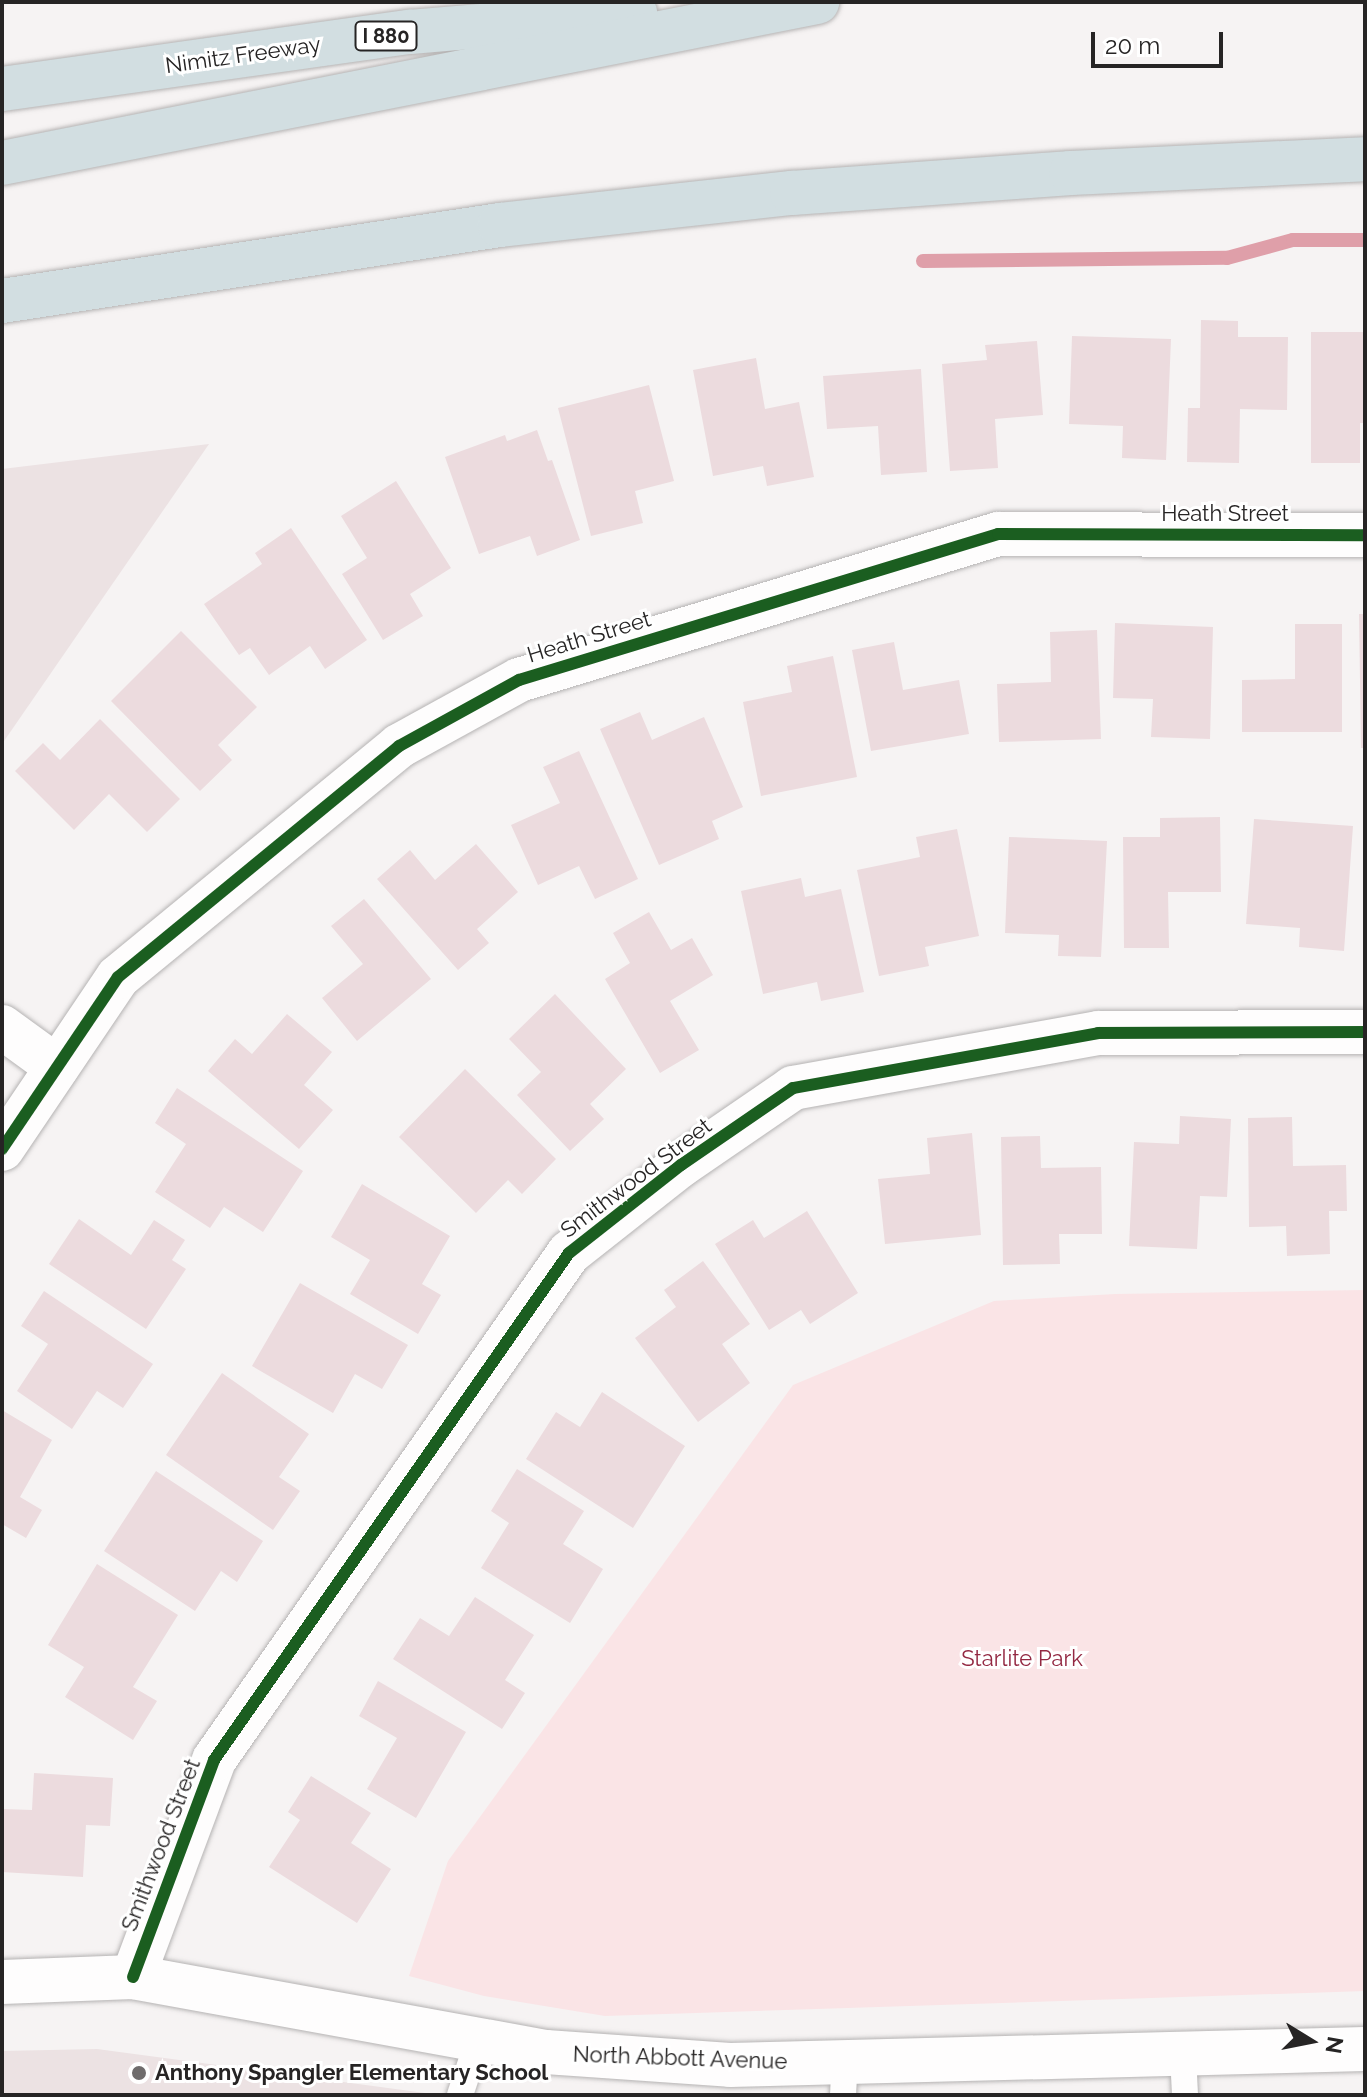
<!DOCTYPE html>
<style>
body{margin:0}
#map{position:relative;width:1367px;height:2097px;overflow:hidden;background:#f6f3f3;font-family:Raleway,sans-serif}
div>[style]{position:absolute}
.built>*{inset:0;background:#ece2e3}
.green>*{inset:0;background:#fae4e6}
.stream>*{height:14px;margin:-7px;padding:0 7px;transform-origin:7px;border-radius:7px;background:#df9fa9}
.building>*{inset:0;background:#ecdbde}
.roads{filter:drop-shadow(0 0 2px #b5b3b3) drop-shadow(0 0 2px #b5b3b3)}
.lane>*{height:26px;margin:-13px;padding:0 13px;transform-origin:13px;border-radius:13px;background:#fefdfd}
.street>*{height:44px;margin:-22px;padding:0 22px;transform-origin:22px;border-radius:22px;background:#fefdfd}
.secondary>*{height:44px;margin:-22px;padding:0 22px;transform-origin:22px;border-radius:22px;background:#fefdfd}
.highway>*{height:44px;margin:-22px;padding:0 22px;transform-origin:22px;border-radius:22px;background:#d2dee1}
.cycleway>*{height:12px;margin:-6px;padding:0 6px;transform-origin:6px;border-radius:6px;background:#1b5e20}
.dots>*{width:22px;height:22px;translate:-50% -50%;box-sizing:border-box;border:4px solid #fff;border-radius:50%}
span{translate:-50% -50%;white-space:nowrap;text-align:center;line-height:1.15;-webkit-text-stroke:6px #fff;paint-order:stroke}
.shield-label span{padding:2px 6px;background:#fff;border:2px solid;border-radius:6px;-webkit-text-stroke-width:0}
.shield-label{font-size:20px;color:#262424;font-weight:700}
.street-label{font-size:22px;color:#262424}
.park-label{font-size:22px;color:#932842}
.poi-label{font-size:22px;color:#262424;font-weight:700}
.left{translate:0 -50%;text-align:left}
.frame{position:absolute;inset:0;border:4px solid #262424;pointer-events:none}
.north{position:absolute;left:1271px;top:2001px;width:80px;height:80px;-webkit-text-stroke:6px #fff;paint-order:stroke;rotate:100deg;font-size:22px;font-weight:700;line-height:32px;text-align:center;color:#262424}
.north::after{content:'';display:block;margin:auto;width:28px;height:36px;background:#262424;clip-path:polygon(50% 0,100% 100%,50% 72%,0 100%)}
.scale{position:absolute;left:1091px;top:32px;width:132px;height:36px;box-sizing:border-box;border:4px solid #262424;border-top:0;padding-left:10px;font-size:24px;line-height:28px;white-space:nowrap;color:#262424;-webkit-text-stroke:6px #fff;paint-order:stroke}
</style>
<div id="map">
<div class="built">
<div style="clip-path:polygon(209px 444px,2px 744px,2px 469px)"></div>
<div style="clip-path:polygon(97px 2049px,440px 2095px,2px 2095px,2px 2051px)"></div>
</div>
<div class="green">
<div style="clip-path:polygon(1365px 1290px,1365px 1991px,605px 2016px,484px 1996px,409px 1976px,448px 1861px,793px 1385px,994px 1301px,1115px 1294px)"></div>
</div>
<div class="stream">
<div style="left:923px;top:261px;width:304px;rotate:-0.6deg"></div>
<div style="left:1227px;top:258px;width:68px;rotate:-15.3deg"></div>
<div style="left:1293px;top:240px;width:72px"></div>
</div>
<div class="building">
<div style="clip-path:polygon(1201px 320px,1238px 321px,1238px 337px,1288px 337px,1287px 410px,1240px 409px,1239px 463px,1187px 462px,1188px 408px,1200px 408px)"></div>
<div style="clip-path:polygon(1311px 332px,1365px 332px,1365px 423px,1360px 423px,1360px 463px,1311px 463px)"></div>
<div style="clip-path:polygon(1072px 336px,1171px 339px,1166px 460px,1122px 458px,1123px 426px,1069px 424px)"></div>
<div style="clip-path:polygon(1037px 341px,1043px 415px,995px 419px,998px 468px,950px 471px,942px 364px,987px 360px,985px 345px)"></div>
<div style="clip-path:polygon(756px 358px,765px 409px,799px 402px,814px 477px,767px 486px,763px 466px,713px 476px,693px 370px)"></div>
<div style="clip-path:polygon(921px 369px,927px 472px,881px 475px,878px 426px,827px 429px,823px 376px)"></div>
<div style="clip-path:polygon(649px 385px,674px 481px,635px 491px,643px 523px,591px 536px,558px 408px)"></div>
<div style="clip-path:polygon(537px 430px,548px 461px,552px 460px,580px 540px,537px 556px,530px 536px,479px 554px,445px 457px,505px 435px,507px 441px)"></div>
<div style="clip-path:polygon(396px 481px,451px 568px,410px 594px,423px 616px,383px 640px,342px 574px,367px 558px,341px 516px)"></div>
<div style="clip-path:polygon(291px 528px,367px 640px,325px 669px,310px 646px,269px 675px,250px 648px,239px 655px,204px 604px,262px 564px,255px 553px)"></div>
<div style="clip-path:polygon(1359px 614px,1365px 614px,1365px 748px,1361px 748px)"></div>
<div style="clip-path:polygon(1115px 623px,1213px 627px,1210px 739px,1151px 737px,1153px 699px,1113px 698px)"></div>
<div style="clip-path:polygon(1295px 624px,1342px 624px,1342px 732px,1242px 732px,1242px 680px,1295px 679px)"></div>
<div style="clip-path:polygon(1097px 630px,1101px 739px,999px 742px,997px 684px,1051px 682px,1050px 632px)"></div>
<div style="clip-path:polygon(181px 631px,257px 707px,218px 745px,232px 760px,200px 791px,111px 701px)"></div>
<div style="clip-path:polygon(894px 642px,903px 690px,959px 680px,969px 734px,871px 751px,852px 650px)"></div>
<div style="clip-path:polygon(833px 656px,857px 777px,761px 796px,743px 702px,792px 692px,787px 666px)"></div>
<div style="clip-path:polygon(640px 712px,652px 740px,704px 717px,743px 807px,712px 821px,719px 839px,659px 865px,600px 729px)"></div>
<div style="clip-path:polygon(100px 719px,180px 799px,147px 832px,109px 794px,74px 830px,15px 771px,43px 743px,60px 760px)"></div>
<div style="clip-path:polygon(579px 751px,638px 879px,595px 899px,579px 866px,538px 885px,511px 825px,560px 803px,543px 767px)"></div>
<div style="clip-path:polygon(1220px 817px,1221px 892px,1168px 892px,1169px 948px,1124px 948px,1123px 837px,1160px 837px,1160px 818px)"></div>
<div style="clip-path:polygon(1254px 819px,1353px 826px,1344px 951px,1299px 947px,1300px 928px,1246px 924px)"></div>
<div style="clip-path:polygon(957px 829px,979px 936px,925px 947px,929px 966px,879px 976px,857px 870px,920px 857px,916px 837px)"></div>
<div style="clip-path:polygon(1009px 837px,1107px 841px,1101px 957px,1058px 956px,1059px 935px,1005px 933px)"></div>
<div style="clip-path:polygon(476px 844px,518px 892px,477px 929px,489px 943px,458px 970px,377px 879px,410px 850px,435px 880px)"></div>
<div style="clip-path:polygon(801px 878px,805px 897px,841px 889px,864px 992px,821px 1001px,817px 982px,763px 994px,741px 891px)"></div>
<div style="clip-path:polygon(364px 899px,431px 979px,357px 1041px,322px 998px,363px 964px,331px 926px)"></div>
<div style="clip-path:polygon(649px 912px,671px 950px,692px 938px,713px 975px,670px 1001px,699px 1050px,660px 1073px,605px 979px,630px 963px,613px 933px)"></div>
<div style="clip-path:polygon(555px 994px,626px 1069px,590px 1104px,604px 1119px,570px 1151px,517px 1095px,541px 1072px,509px 1039px)"></div>
<div style="clip-path:polygon(287px 1014px,332px 1052px,304px 1085px,333px 1110px,299px 1149px,208px 1071px,235px 1039px,252px 1054px)"></div>
<div style="clip-path:polygon(465px 1069px,556px 1159px,522px 1194px,508px 1180px,476px 1213px,399px 1137px)"></div>
<div style="clip-path:polygon(177px 1088px,303px 1171px,263px 1232px,224px 1207px,210px 1228px,155px 1192px,186px 1144px,155px 1123px)"></div>
<div style="clip-path:polygon(1180px 1116px,1231px 1119px,1227px 1197px,1200px 1196px,1197px 1249px,1129px 1246px,1134px 1142px,1179px 1144px)"></div>
<div style="clip-path:polygon(1292px 1117px,1293px 1166px,1346px 1165px,1347px 1211px,1329px 1211px,1330px 1254px,1287px 1256px,1286px 1226px,1249px 1227px,1248px 1118px)"></div>
<div style="clip-path:polygon(972px 1133px,981px 1235px,885px 1244px,878px 1179px,930px 1174px,927px 1138px)"></div>
<div style="clip-path:polygon(1040px 1136px,1041px 1168px,1101px 1167px,1102px 1234px,1059px 1234px,1060px 1264px,1003px 1265px,1001px 1137px)"></div>
<div style="clip-path:polygon(362px 1184px,450px 1236px,422px 1284px,441px 1295px,418px 1334px,350px 1294px,370px 1260px,331px 1237px)"></div>
<div style="clip-path:polygon(807px 1211px,858px 1293px,810px 1324px,801px 1310px,769px 1330px,715px 1244px,753px 1220px,764px 1238px)"></div>
<div style="clip-path:polygon(79px 1219px,131px 1255px,154px 1220px,185px 1240px,172px 1260px,186px 1269px,146px 1329px,49px 1264px)"></div>
<div style="clip-path:polygon(703px 1261px,750px 1324px,722px 1344px,750px 1383px,698px 1422px,635px 1338px,676px 1307px,664px 1290px)"></div>
<div style="clip-path:polygon(300px 1283px,408px 1345px,382px 1389px,355px 1374px,333px 1413px,252px 1366px)"></div>
<div style="clip-path:polygon(44px 1291px,153px 1364px,123px 1408px,97px 1391px,72px 1429px,17px 1391px,48px 1344px,21px 1326px)"></div>
<div style="clip-path:polygon(222px 1373px,309px 1434px,279px 1477px,300px 1491px,273px 1530px,166px 1455px)"></div>
<div style="clip-path:polygon(602px 1392px,685px 1446px,633px 1528px,526px 1459px,556px 1412px,580px 1427px)"></div>
<div style="clip-path:polygon(2px 1410px,52px 1440px,20px 1497px,42px 1510px,26px 1538px,2px 1524px)"></div>
<div style="clip-path:polygon(517px 1469px,584px 1511px,563px 1544px,603px 1569px,570px 1623px,481px 1568px,509px 1523px,491px 1511px)"></div>
<div style="clip-path:polygon(156px 1471px,263px 1541px,237px 1582px,221px 1571px,195px 1611px,104px 1551px)"></div>
<div style="clip-path:polygon(97px 1564px,178px 1615px,133px 1687px,157px 1701px,133px 1740px,65px 1697px,84px 1667px,48px 1645px)"></div>
<div style="clip-path:polygon(475px 1597px,534px 1635px,505px 1680px,525px 1693px,502px 1729px,393px 1659px,420px 1618px,449px 1636px)"></div>
<div style="clip-path:polygon(378px 1681px,466px 1732px,416px 1818px,367px 1789px,397px 1738px,359px 1716px)"></div>
<div style="clip-path:polygon(34px 1773px,113px 1778px,110px 1826px,86px 1825px,83px 1877px,2px 1872px,2px 1809px,32px 1810px)"></div>
<div style="clip-path:polygon(311px 1776px,371px 1813px,351px 1843px,391px 1869px,357px 1923px,269px 1867px,300px 1820px,288px 1812px)"></div>
</div>
<div class="roads">
<div class="lane">
<div style="left:1183px;top:2054px;width:41px;rotate:87.2deg"></div>
<div style="left:460px;top:2095px;width:57px;rotate:-71.6deg"></div>
<div style="left:843px;top:2095px;width:33px;rotate:-87deg"></div>
</div>
<div class="street">
<div style="left:2px;top:1027px;width:68px;rotate:36deg"></div>
<div style="left:2px;top:1149px;width:207px;rotate:-56deg"></div>
<div style="left:118px;top:977px;width:364px;rotate:-39.4deg"></div>
<div style="left:399px;top:746px;width:137px;rotate:-28.8deg"></div>
<div style="left:519px;top:680px;width:501px;rotate:-16.95deg"></div>
<div style="left:998px;top:534px;width:367px;rotate:0.2deg"></div>
<div style="left:133px;top:1977px;width:232px;rotate:-69.5deg"></div>
<div style="left:214px;top:1760px;width:619px;rotate:-55deg"></div>
<div style="left:569px;top:1253px;width:142px;rotate:-38.2deg"></div>
<div style="left:681px;top:1165px;width:136px;rotate:-34.5deg"></div>
<div style="left:793px;top:1088px;width:310px;rotate:-10.2deg"></div>
<div style="left:1098px;top:1033px;width:267px;rotate:-0.2deg"></div>
</div>
<div class="secondary">
<div style="left:2px;top:1982px;width:131px;rotate:-2.2deg"></div>
<div style="left:133px;top:1977px;width:420px;rotate:10.3deg"></div>
<div style="left:546px;top:2052px;width:184px;rotate:4deg"></div>
<div style="left:730px;top:2065px;width:635px;rotate:-1.44deg"></div>
</div>
<div class="highway">
<div style="left:2px;top:89px;width:412px;rotate:-8deg"></div>
<div style="left:410px;top:32px;width:226px;rotate:-4.8deg"></div>
<div style="left:2px;top:163px;width:831px;rotate:-11.17deg"></div>
<div style="left:2px;top:301px;width:504px;rotate:-8.68deg"></div>
<div style="left:500px;top:225px;width:294px;rotate:-6.3deg"></div>
<div style="left:792px;top:193px;width:280px;rotate:-4.1deg"></div>
<div style="left:1071px;top:173px;width:294px;rotate:-2.7deg"></div>
</div>
</div>
<div class="cycleway">
<div style="left:2px;top:1149px;width:207px;rotate:-56deg"></div>
<div style="left:118px;top:977px;width:364px;rotate:-39.4deg"></div>
<div style="left:399px;top:746px;width:137px;rotate:-28.8deg"></div>
<div style="left:519px;top:680px;width:501px;rotate:-16.95deg"></div>
<div style="left:998px;top:534px;width:367px;rotate:0.2deg"></div>
<div style="left:133px;top:1977px;width:232px;rotate:-69.5deg"></div>
<div style="left:214px;top:1760px;width:619px;rotate:-55deg"></div>
<div style="left:569px;top:1253px;width:142px;rotate:-38.2deg"></div>
<div style="left:681px;top:1165px;width:136px;rotate:-34.5deg"></div>
<div style="left:793px;top:1088px;width:310px;rotate:-10.2deg"></div>
<div style="left:1098px;top:1033px;width:267px;rotate:-0.2deg"></div>
</div>
<div class="dots">
<div style="left:139px;top:2073px;background:#6f6c6c"></div>
</div>
<div class="shield-label">
<span style="left:386px;top:36px">I 880</span>
</div>
<div class="street-label">
<span style="left:243px;top:55px;rotate:-8deg">Nimitz Freeway</span>
<span style="left:1225px;top:514px">Heath Street</span>
<span style="left:589px;top:637px;rotate:-17deg">Heath Street</span>
<span style="left:636px;top:1178px;rotate:-37deg">Smithwood Street</span>
<span style="left:161px;top:1845px;rotate:-69deg">Smithwood Street</span>
<span style="left:680px;top:2058px;rotate:2deg">North Abbott Avenue</span>
</div>
<div class="park-label">
<span style="left:1022px;top:1659px">Starlite Park</span>
</div>
<div class="poi-label">
<span class="left" style="left:155px;top:2073px">Anthony Spangler Elementary School</span>
</div>
<div class="frame"></div>
<div class="north">N</div>
<div class="scale">20 m</div>
</div>
